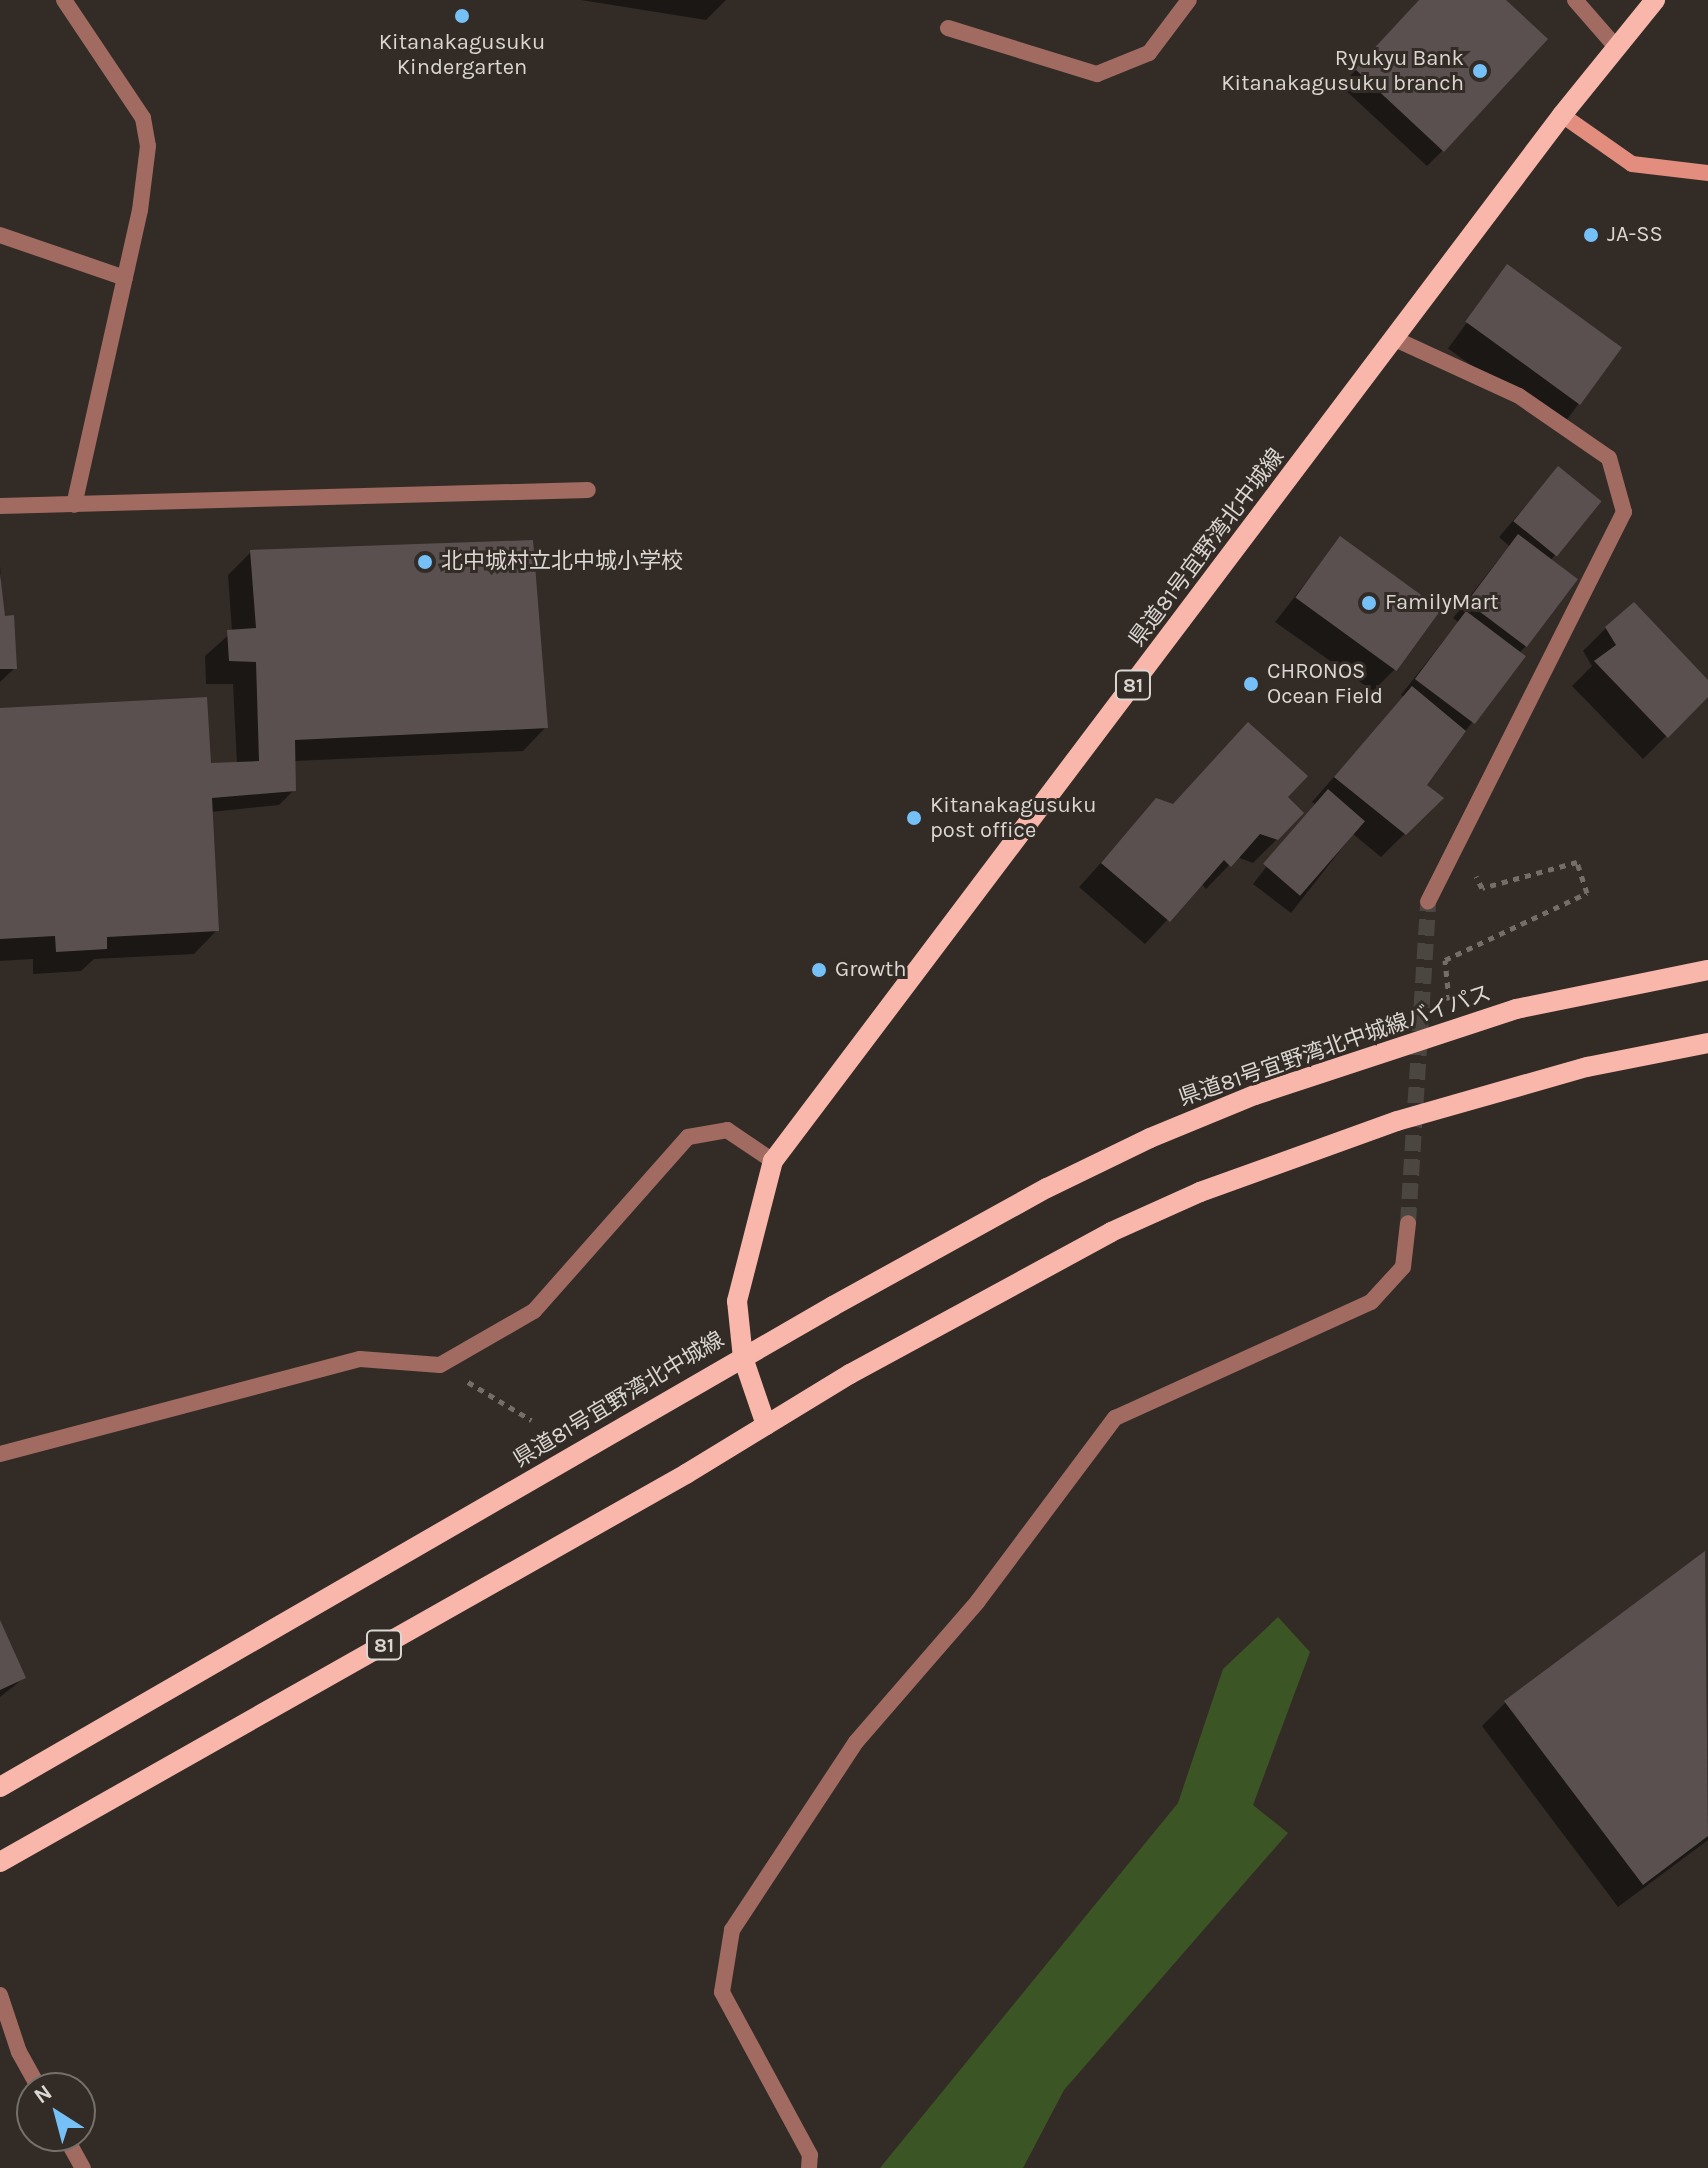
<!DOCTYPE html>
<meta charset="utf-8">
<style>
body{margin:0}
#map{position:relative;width:1708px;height:2168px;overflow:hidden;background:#332c26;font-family:Karla,"Noto Sans JP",sans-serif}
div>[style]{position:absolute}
.green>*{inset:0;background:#3c5524}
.shadow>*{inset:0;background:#0007;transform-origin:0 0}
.building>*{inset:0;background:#5b5050;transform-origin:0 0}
.street-tunnel>*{height:16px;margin-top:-8px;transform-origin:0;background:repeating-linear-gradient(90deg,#4c4640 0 16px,transparent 0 24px)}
.path>*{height:5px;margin-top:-2.5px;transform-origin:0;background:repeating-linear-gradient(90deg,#746e69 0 6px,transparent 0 12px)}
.street>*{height:16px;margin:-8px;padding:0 8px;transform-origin:8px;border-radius:8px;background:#a16b62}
.secondary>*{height:16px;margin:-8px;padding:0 8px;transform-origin:8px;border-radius:8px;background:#e28d7e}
.primary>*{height:20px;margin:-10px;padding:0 10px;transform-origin:10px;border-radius:10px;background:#f9b6aa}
.dots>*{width:22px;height:22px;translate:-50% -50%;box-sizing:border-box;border:4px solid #332c26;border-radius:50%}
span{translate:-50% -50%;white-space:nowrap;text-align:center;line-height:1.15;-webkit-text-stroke:6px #332c26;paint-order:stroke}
.shield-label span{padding:2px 6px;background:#332c26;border:2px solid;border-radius:6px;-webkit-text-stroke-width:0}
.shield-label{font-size:20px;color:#dbd6d2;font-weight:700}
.poi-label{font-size:22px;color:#dbd6d2}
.right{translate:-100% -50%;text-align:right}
.left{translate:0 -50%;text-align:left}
.street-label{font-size:22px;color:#dbd6d2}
.north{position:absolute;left:16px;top:2072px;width:80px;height:80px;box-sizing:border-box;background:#332c26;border:2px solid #76706b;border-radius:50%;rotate:324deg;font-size:22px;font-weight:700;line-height:32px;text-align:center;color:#dbd6d2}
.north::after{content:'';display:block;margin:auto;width:28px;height:36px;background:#75c0f6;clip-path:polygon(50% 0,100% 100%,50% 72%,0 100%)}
</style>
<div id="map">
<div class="green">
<div style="clip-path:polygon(1278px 1617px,1310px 1652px,1253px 1805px,1288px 1833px,1064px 2090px,1023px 2168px,880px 2168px,1178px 1803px,1223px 1669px)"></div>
</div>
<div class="shadow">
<div style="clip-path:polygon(581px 0,726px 0,706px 20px)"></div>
<div style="clip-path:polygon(1420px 0,1503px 0,1442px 151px,1427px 166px,1341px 86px)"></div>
<div style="left:1508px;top:266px;width:138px;height:102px;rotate:36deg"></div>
<div style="clip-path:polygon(1558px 468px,1599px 501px,1550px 561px,1526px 646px,1519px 653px,1523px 656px,1424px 785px,1441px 798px,1381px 857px,1353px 834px,1291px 913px,1253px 884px,1315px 804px,1312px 802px,1404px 697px,1401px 695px,1458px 622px,1453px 618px,1509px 546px,1499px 537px)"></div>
<div style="clip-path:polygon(1340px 539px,1396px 668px,1373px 691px,1275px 622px)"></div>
<div style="clip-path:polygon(251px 552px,546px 727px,523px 751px,294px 761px,294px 790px,279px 805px,211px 812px,217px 930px,194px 954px,94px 959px,81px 971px,33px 974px,33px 959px,0 961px,0 710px,209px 768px,237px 764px,233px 684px,206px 684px,205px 656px,232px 632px,228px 575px)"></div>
<div style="clip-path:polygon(0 565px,3px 618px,15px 668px,0 682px)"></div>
<div style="clip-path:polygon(1606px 628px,1708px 683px,1708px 694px,1643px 759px,1572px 686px,1592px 666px,1583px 651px)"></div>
<div style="clip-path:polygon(1157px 801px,1277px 839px,1253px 863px,1237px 857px,1206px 889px,1201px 883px,1145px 944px,1079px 887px)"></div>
<div style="clip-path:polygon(1705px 1553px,1708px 1840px,1618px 1907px,1482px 1726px,1505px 1703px)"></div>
<div style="clip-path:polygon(0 1625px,24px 1678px,0 1697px)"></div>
</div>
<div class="building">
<div style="clip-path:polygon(1419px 0,1506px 0,1548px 39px,1444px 152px,1355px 69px)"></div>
<div style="left:1507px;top:264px;width:142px;height:71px;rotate:36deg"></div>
<div style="left:1558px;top:466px;width:56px;height:71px;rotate:39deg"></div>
<div style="left:1518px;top:534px;width:75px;height:85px;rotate:37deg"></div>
<div style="left:1340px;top:536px;width:125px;height:76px;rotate:36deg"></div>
<div style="clip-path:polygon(533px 540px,548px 728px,295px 740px,296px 791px,212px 798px,219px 931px,107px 937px,107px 949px,56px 952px,55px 936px,0 939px,0 708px,207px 697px,211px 763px,259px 761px,256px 662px,229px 661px,227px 630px,256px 628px,250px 550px)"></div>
<div style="clip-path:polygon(0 573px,5px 616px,14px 615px,17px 669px,0 669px)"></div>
<div style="clip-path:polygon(1634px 602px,1708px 680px,1708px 697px,1668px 738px,1594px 661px,1616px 645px,1605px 627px)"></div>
<div style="left:1466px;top:611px;width:75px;height:85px;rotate:37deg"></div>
<div style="clip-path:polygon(1412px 686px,1466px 731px,1427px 785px,1444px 798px,1406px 835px,1334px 777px)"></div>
<div style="clip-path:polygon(1248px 722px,1308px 776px,1288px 797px,1304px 813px,1278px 840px,1260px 834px,1231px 867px,1224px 860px,1170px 922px,1101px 863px,1156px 798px,1173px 804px)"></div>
<div style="left:1328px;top:789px;width:49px;height:99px;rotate:41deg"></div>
<div style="clip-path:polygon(1705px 1551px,1708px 1836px,1643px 1885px,1504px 1701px)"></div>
<div style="clip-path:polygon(0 1620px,26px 1678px,0 1690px)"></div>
</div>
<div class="street-tunnel">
<div style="left:1408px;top:1223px;width:323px;rotate:-86.4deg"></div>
</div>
<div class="path">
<div style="left:1449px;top:1000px;width:40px;rotate:-95.7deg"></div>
<div style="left:1445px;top:960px;width:157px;rotate:-25.3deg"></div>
<div style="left:1587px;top:893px;width:33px;rotate:-108deg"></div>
<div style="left:1577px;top:862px;width:98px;rotate:164.7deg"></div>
<div style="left:1482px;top:888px;width:13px;rotate:-117deg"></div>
<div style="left:468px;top:1382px;width:74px;rotate:31.1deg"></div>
</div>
<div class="street">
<div style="left:64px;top:0;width:142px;rotate:56.2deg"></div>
<div style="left:143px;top:118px;width:28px;rotate:80deg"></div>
<div style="left:148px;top:146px;width:64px;rotate:97.1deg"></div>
<div style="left:140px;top:210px;width:302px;rotate:102.6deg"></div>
<div style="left:1575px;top:0;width:62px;rotate:48.9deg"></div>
<div style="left:948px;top:28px;width:156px;rotate:17.2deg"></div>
<div style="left:1097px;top:74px;width:56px;rotate:-22deg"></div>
<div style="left:1149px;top:53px;width:66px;rotate:-53deg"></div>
<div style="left:0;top:235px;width:132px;rotate:19deg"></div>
<div style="left:1395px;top:339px;width:136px;rotate:24.7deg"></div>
<div style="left:1519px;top:396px;width:109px;rotate:34.6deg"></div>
<div style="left:1609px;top:458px;width:56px;rotate:74.5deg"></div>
<div style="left:1624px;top:512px;width:436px;rotate:116.7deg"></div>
<div style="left:0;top:506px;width:588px;rotate:-1.56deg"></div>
<div style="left:0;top:1454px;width:372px;rotate:-14.8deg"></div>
<div style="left:360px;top:1359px;width:80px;rotate:4.3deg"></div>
<div style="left:440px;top:1365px;width:108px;rotate:-29.9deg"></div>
<div style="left:534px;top:1311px;width:232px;rotate:-48.5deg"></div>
<div style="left:688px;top:1137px;width:40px;rotate:-10deg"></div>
<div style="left:727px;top:1130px;width:55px;rotate:34deg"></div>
<div style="left:0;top:1995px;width:60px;rotate:71.6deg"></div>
<div style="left:19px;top:2052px;width:41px;rotate:60.9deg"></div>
<div style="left:65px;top:2136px;width:37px;rotate:61deg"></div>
<div style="left:809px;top:2168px;width:13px;rotate:-86deg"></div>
<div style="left:810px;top:2155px;width:185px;rotate:-118.4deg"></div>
<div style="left:722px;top:1992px;width:63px;rotate:-80.8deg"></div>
<div style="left:732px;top:1930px;width:225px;rotate:-56.6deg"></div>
<div style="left:856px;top:1742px;width:186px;rotate:-49.1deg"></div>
<div style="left:978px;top:1601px;width:229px;rotate:-53.2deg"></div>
<div style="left:1115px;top:1418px;width:281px;rotate:-24.4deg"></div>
<div style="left:1371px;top:1302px;width:47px;rotate:-47.6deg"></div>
<div style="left:1403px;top:1267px;width:44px;rotate:-83.5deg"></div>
</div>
<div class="secondary">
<div style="left:1562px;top:115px;width:85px;rotate:35deg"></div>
<div style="left:1632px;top:164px;width:77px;rotate:6.8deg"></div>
</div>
<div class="primary">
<div style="left:766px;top:1425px;width:71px;rotate:-108.9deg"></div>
<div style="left:743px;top:1358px;width:57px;rotate:-96deg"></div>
<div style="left:737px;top:1301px;width:145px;rotate:-75.6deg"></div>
<div style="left:773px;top:1161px;width:1310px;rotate:-52.97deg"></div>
<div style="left:1562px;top:115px;width:148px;rotate:-51deg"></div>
<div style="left:0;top:1787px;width:962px;rotate:-30deg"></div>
<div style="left:833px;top:1306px;width:244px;rotate:-28.9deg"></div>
<div style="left:1047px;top:1188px;width:114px;rotate:-25.9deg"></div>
<div style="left:1150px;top:1138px;width:113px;rotate:-22.3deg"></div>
<div style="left:1255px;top:1095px;width:275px;rotate:-18.2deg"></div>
<div style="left:1516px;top:1009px;width:196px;rotate:-11.5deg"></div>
<div style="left:0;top:1862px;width:788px;rotate:-29.49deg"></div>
<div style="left:686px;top:1474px;width:192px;rotate:-31.4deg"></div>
<div style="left:850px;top:1374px;width:297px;rotate:-28.5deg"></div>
<div style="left:1111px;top:1232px;width:98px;rotate:-24.2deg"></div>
<div style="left:1200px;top:1192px;width:209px;rotate:-19.8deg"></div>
<div style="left:1397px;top:1121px;width:198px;rotate:-15.9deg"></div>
<div style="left:1587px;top:1067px;width:123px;rotate:-11.2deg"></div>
</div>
<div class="dots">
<div style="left:462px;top:16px;background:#75c0f6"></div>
<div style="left:1480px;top:71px;background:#75c0f6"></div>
<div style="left:1591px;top:235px;background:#75c0f6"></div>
<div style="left:425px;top:562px;background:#75c0f6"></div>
<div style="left:1369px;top:603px;background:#75c0f6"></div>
<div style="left:1251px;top:684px;background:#75c0f6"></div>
<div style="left:914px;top:818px;background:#75c0f6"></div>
<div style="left:819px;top:970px;background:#75c0f6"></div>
</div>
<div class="shield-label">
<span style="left:1133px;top:685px">81</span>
<span style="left:384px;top:1645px">81</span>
</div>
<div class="poi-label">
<span style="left:462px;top:55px">Kitanakagusuku<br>Kindergarten</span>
<span class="right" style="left:1464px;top:71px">Ryukyu Bank<br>Kitanakagusuku branch</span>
<span class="left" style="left:1607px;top:235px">JA-SS</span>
<span class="left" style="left:441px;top:562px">北中城村立北中城小学校</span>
<span class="left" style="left:1385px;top:603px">FamilyMart</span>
<span class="left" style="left:1267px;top:684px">CHRONOS<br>Ocean Field</span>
<span class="left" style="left:930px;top:818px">Kitanakagusuku<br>post office</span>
<span class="left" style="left:835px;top:970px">Growth</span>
</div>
<div class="street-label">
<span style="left:1207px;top:548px;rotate:-53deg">県道81号宜野湾北中城線</span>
<span style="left:1335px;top:1046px;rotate:-19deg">県道81号宜野湾北中城線バイパス</span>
<span style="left:619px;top:1400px;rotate:-31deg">県道81号宜野湾北中城線</span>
</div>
<div class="north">N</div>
</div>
